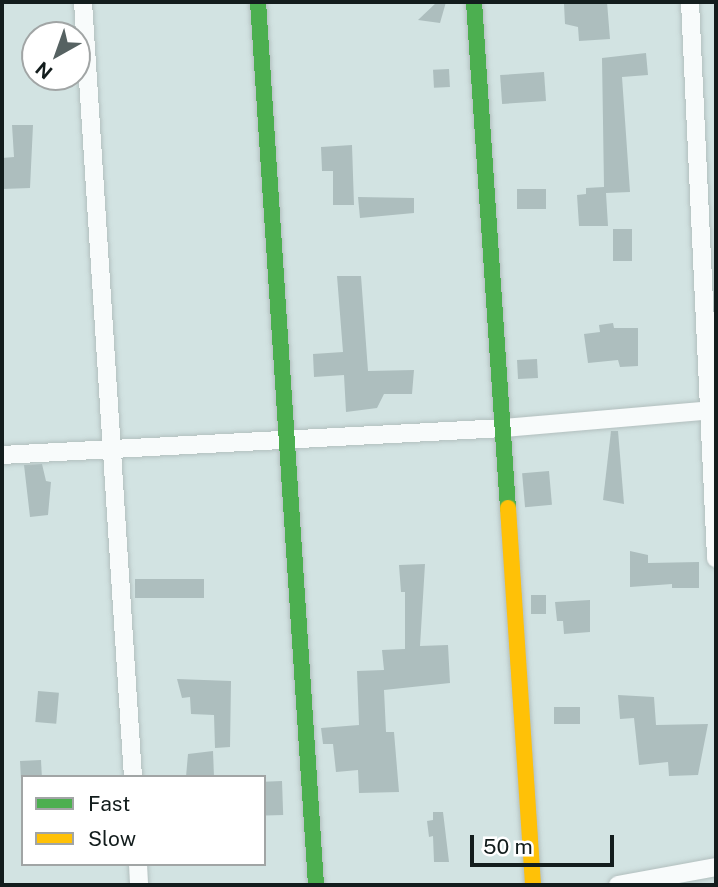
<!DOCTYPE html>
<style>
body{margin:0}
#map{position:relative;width:718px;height:887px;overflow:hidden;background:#d2e3e2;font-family:"Public Sans",sans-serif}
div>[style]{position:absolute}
.building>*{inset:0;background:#adbebe;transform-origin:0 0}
.roads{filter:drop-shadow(0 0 2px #b2bfbe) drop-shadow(0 0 2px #b2bfbe)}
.street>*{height:18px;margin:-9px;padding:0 9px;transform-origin:9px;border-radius:9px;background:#f8fbfb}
.fast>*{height:16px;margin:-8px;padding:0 8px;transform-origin:8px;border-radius:8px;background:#4caf50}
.slow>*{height:16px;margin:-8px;padding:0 8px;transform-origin:8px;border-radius:8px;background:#ffc107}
span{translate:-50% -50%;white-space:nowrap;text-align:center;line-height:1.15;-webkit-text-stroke:5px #fff;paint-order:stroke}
.frame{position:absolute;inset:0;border:4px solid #131d1d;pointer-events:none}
.legend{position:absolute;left:21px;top:775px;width:245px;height:91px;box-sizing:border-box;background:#fff;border:2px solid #a1a5a5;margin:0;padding:9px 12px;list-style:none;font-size:21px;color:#131d1d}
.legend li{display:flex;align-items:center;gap:14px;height:35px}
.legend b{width:35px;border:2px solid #a1a5a5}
.north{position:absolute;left:21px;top:21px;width:70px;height:70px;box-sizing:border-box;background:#fff;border:2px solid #a1a5a5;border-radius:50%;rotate:220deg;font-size:19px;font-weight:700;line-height:28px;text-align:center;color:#131d1d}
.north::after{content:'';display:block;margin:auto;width:24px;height:32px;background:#566262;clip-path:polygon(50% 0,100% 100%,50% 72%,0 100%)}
.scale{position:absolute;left:470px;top:835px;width:144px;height:32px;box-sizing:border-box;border:4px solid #131d1d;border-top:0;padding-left:9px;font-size:21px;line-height:24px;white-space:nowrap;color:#131d1d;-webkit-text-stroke:5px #fff;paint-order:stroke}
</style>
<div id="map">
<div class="building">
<div style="clip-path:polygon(437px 2px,446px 2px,440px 23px,418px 20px)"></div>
<div style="clip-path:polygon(573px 2px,607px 2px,610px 39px,579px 41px,578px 27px,565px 24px,564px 4px)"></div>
<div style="clip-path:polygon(646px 53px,648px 75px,622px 77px,630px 192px,606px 193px,608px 226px,579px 226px,577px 195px,586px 194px,586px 188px,604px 187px,602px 58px)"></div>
<div style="left:449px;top:69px;width:18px;height:16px;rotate:87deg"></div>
<div style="left:544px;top:72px;width:29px;height:44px;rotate:86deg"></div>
<div style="clip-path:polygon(12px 125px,33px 125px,30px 188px,2px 189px,2px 158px,14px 157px)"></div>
<div style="clip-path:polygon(352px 145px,354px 205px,333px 205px,333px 171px,322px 171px,321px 147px)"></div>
<div style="left:517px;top:189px;width:29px;height:20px"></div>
<div style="clip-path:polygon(358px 197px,414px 198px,414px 213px,360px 218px)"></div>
<div style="left:613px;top:229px;width:19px;height:32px"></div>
<div style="clip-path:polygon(337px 276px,361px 276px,368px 371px,414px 370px,412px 394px,384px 394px,377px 408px,346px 412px,344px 375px,314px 377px,313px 354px,343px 352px)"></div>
<div style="clip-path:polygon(613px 323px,614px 328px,638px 328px,638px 366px,620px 367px,618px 360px,588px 363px,584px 334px,600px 332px,599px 325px)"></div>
<div style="left:537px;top:359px;width:19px;height:20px;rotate:87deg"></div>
<div style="clip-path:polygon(611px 431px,618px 431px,624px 504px,603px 500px)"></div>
<div style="clip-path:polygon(42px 464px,46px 481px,51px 482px,48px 515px,30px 517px,24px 465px)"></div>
<div style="left:549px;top:471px;width:34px;height:27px;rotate:85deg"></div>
<div style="clip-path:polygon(630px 551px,648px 555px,648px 563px,699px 562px,699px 588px,672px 588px,672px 584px,630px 587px)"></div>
<div style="clip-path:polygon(425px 564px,420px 646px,448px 645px,450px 683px,384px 690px,386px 732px,394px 732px,399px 792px,359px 793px,358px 770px,336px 772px,333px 744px,323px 744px,321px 728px,359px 725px,357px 671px,384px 670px,382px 650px,405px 649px,405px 592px,401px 592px,399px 565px)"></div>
<div style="left:204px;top:579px;width:19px;height:69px;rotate:90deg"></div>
<div style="left:531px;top:595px;width:15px;height:19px"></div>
<div style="clip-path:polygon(590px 600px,590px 632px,564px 634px,563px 621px,557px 621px,555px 602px)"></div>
<div style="clip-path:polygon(177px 679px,231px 681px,230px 747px,215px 748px,214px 715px,191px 714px,190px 697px,182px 698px)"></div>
<div style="left:38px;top:691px;width:21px;height:31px;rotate:5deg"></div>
<div style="clip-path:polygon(618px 695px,654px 697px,656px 725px,708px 724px,698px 775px,669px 776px,668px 762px,639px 765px,634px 718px,620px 719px)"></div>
<div style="left:554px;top:707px;width:26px;height:17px"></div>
<div style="clip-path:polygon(213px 751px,214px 777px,186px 777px,188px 754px)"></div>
<div style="left:41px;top:760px;width:17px;height:21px;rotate:87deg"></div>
<div style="left:282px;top:781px;width:34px;height:18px;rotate:88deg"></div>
<div style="clip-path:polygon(433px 812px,443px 812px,449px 862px,434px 862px,433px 836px,429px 837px,427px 821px,433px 820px)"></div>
</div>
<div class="roads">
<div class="street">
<div style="left:83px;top:2px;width:777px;rotate:86.31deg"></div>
<div style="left:690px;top:2px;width:557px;rotate:87.32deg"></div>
<div style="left:2px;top:455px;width:503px;rotate:-3.08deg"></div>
<div style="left:504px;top:428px;width:213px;rotate:-4.9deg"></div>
<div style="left:138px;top:864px;width:21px;rotate:87deg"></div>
<div style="left:618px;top:885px;width:100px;rotate:-10.4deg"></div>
</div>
<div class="fast">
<div style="left:258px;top:2px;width:885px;rotate:86.24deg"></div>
<div style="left:474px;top:2px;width:507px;rotate:86.16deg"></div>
</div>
<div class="slow">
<div style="left:508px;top:508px;width:378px;rotate:86.2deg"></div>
</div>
</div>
<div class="frame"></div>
<ul class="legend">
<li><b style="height:9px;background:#4caf50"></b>Fast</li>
<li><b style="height:9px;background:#ffc107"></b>Slow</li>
</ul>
<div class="north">N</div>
<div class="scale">50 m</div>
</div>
